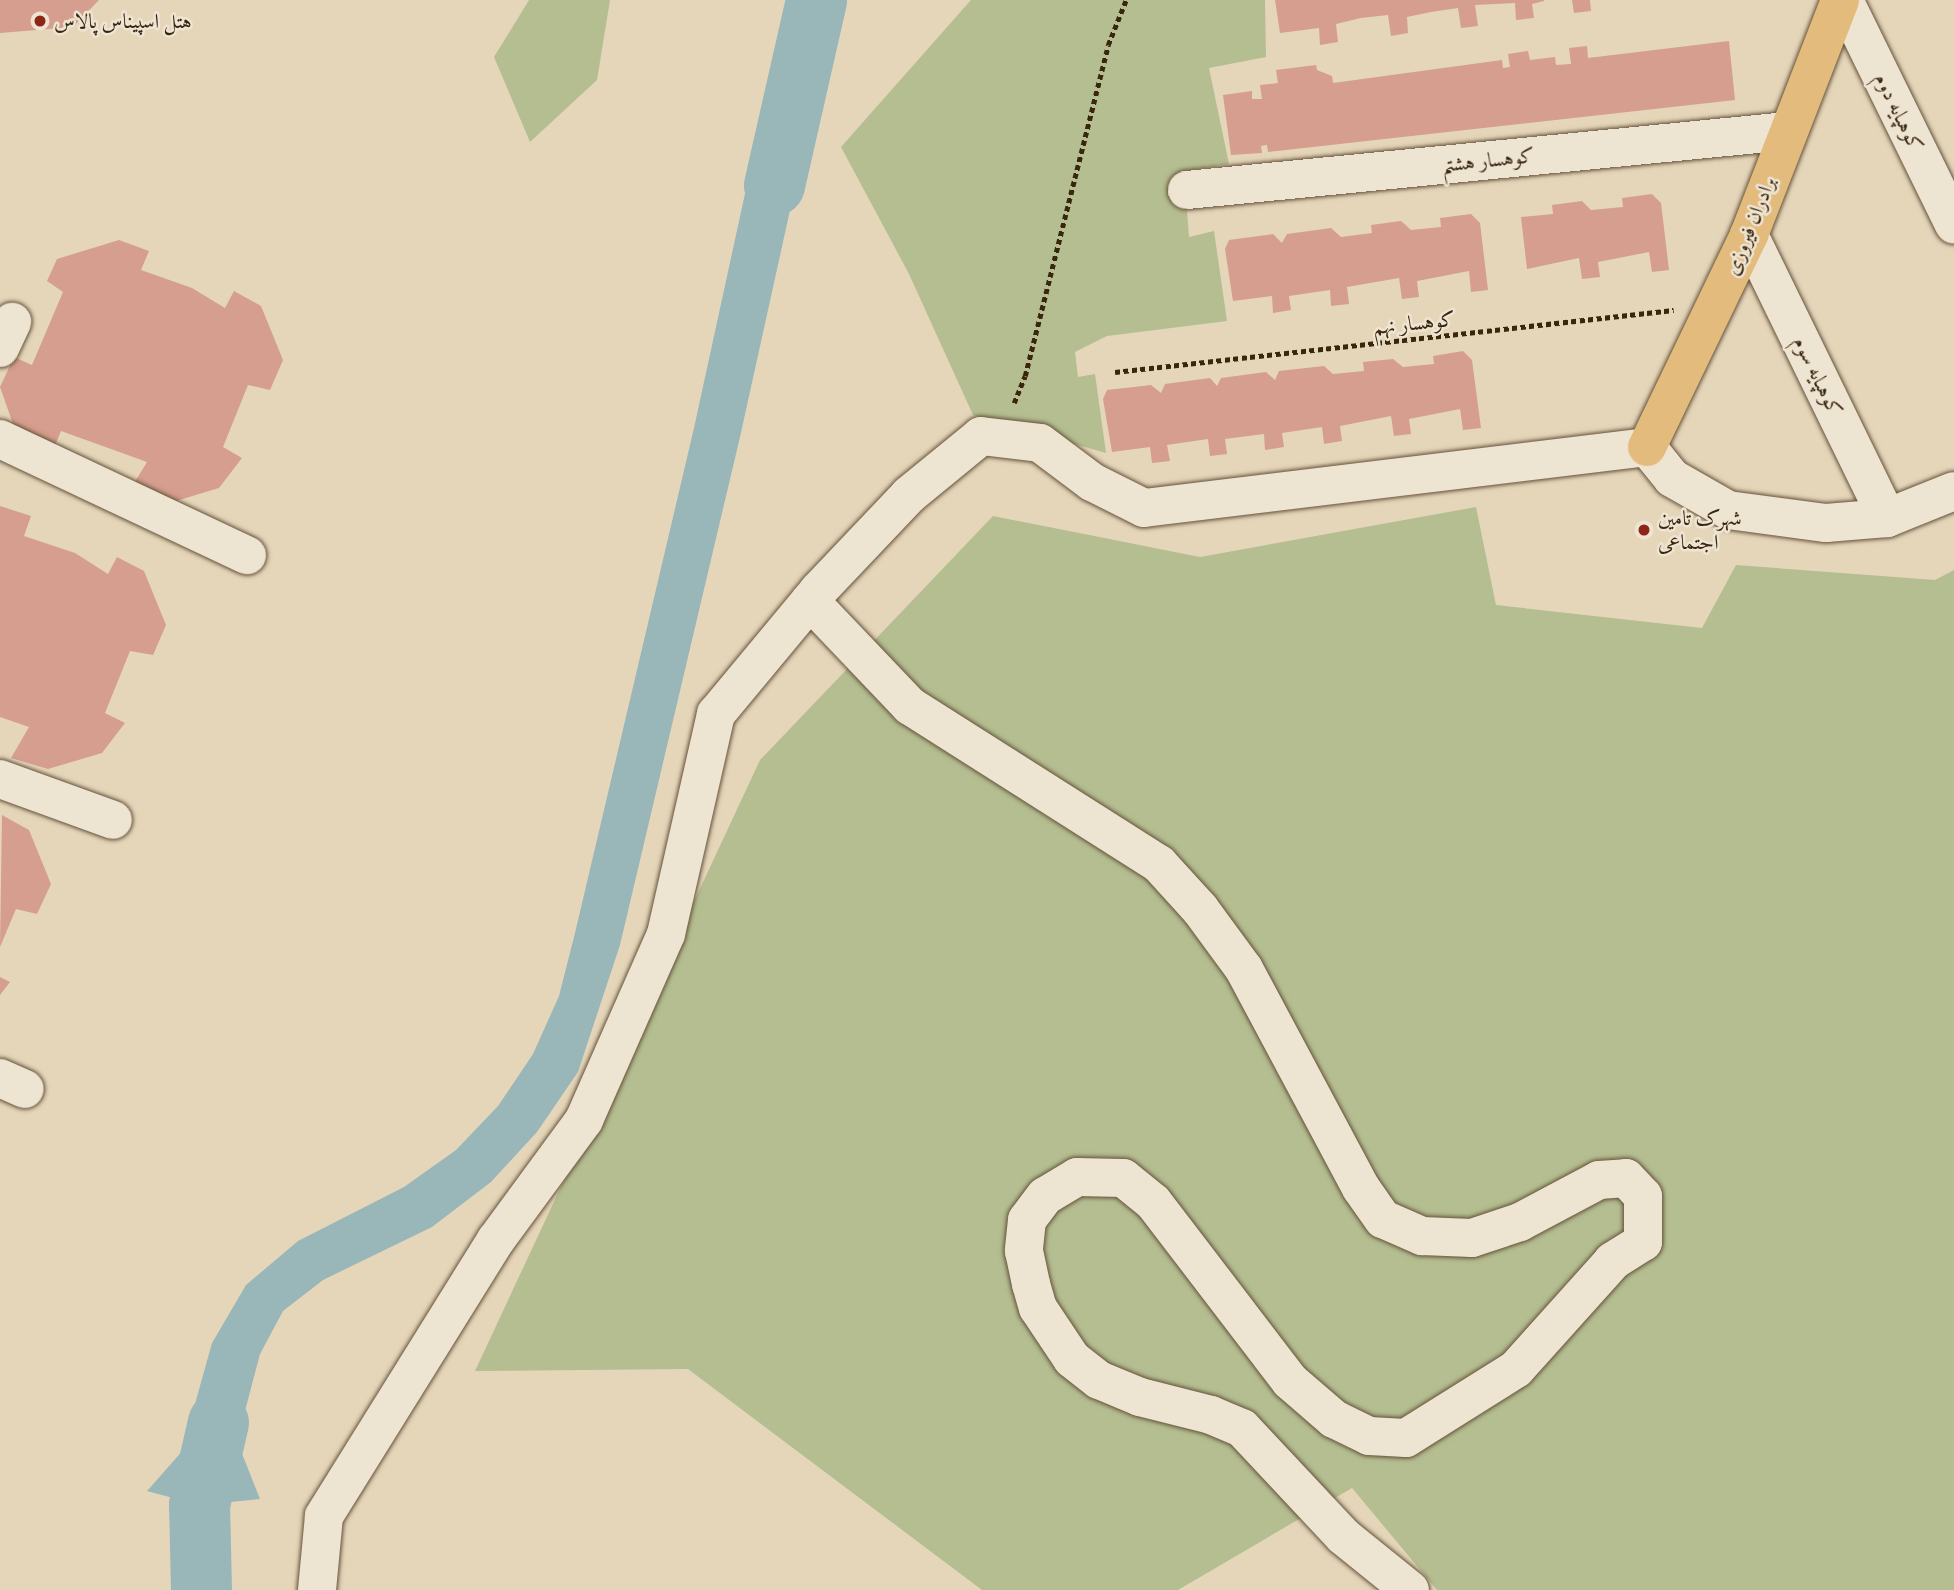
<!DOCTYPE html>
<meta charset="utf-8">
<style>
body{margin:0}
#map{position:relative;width:1954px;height:1590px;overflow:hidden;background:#e5d6ba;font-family:"IM FELL French Canon",Amiri,serif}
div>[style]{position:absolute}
.green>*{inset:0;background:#b4be91}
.water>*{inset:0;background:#99b7b9}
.river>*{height:61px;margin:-30.5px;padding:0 30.5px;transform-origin:30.5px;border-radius:30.5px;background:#99b7b9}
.building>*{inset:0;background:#d59e8f}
.path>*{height:4.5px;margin-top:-2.25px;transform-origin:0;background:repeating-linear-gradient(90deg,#3a260f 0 5px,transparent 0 8.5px)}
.roads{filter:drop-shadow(0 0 2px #65523a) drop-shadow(0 0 2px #65523a)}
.minor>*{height:38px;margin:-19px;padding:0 19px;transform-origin:19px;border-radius:19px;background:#eee4d2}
.major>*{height:38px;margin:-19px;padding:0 19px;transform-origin:19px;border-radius:19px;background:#e2bb7d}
.dots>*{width:19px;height:19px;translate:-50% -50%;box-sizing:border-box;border:4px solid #eee4d2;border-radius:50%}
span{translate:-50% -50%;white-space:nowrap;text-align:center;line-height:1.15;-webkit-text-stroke:5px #eee4d2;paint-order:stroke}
.poi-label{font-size:21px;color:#3a260f}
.left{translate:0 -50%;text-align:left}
.street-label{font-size:21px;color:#3a260f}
</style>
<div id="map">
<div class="green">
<div style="clip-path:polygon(529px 0,610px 0,597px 80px,530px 142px,494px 57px)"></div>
<div style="clip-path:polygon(971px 0,1265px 0,1266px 57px,1209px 68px,1229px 164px,1184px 171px,1189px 237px,1214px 231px,1227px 321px,1107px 336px,1075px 352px,1078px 377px,1095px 374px,1106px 453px,973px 415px,909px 274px,841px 147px)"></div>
<div style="clip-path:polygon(1476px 507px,1496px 605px,1702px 628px,1736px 565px,1935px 580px,1954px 570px,1954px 1590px,1437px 1590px,1352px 1488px,1178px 1590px,982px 1590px,688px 1369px,475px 1371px,760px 760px,993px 516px,1200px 557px)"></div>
</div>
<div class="water">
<div style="clip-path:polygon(766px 97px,813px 106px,740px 437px,620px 945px,578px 1072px,537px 1132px,491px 1182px,432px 1227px,323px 1280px,283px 1311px,260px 1354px,237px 1441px,260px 1499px,199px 1505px,147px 1491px,192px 1440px,193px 1411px,212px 1343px,246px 1285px,298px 1241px,404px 1187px,456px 1150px,498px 1106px,533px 1054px,559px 996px,575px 933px,694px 428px)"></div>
</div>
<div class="river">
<div style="left:774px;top:185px;width:190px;rotate:-77.2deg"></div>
<div style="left:201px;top:1590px;width:85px;rotate:-91.3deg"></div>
<div style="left:199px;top:1505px;width:85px;rotate:-77.1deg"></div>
</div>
<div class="building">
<div style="clip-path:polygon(0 0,99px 0,73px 27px,0 33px)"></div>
<div style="clip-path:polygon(1275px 0,1544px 0,1544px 1px,1532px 4px,1534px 18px,1516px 20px,1515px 3px,1475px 5px,1478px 26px,1461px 28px,1458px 8px,1431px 12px,1407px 17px,1408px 33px,1391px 36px,1388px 15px,1361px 18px,1336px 24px,1338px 42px,1320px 45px,1319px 28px,1280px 33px)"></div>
<div style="clip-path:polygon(1572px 0,1590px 0,1591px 11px,1574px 13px)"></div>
<div style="clip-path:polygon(1729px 41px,1735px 100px,1268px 152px,1267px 145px,1261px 146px,1262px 153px,1231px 155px,1223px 95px,1252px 91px,1252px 99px,1262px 99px,1260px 85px,1278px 83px,1276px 70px,1316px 65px,1317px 70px,1332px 76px,1333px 83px,1502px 60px,1503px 68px,1510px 67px,1508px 54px,1528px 51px,1530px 60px,1555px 57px,1556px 65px,1571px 64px,1569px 48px,1587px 46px,1588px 58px)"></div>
<div style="clip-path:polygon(1652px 194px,1661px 203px,1669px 270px,1652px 272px,1649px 252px,1598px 262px,1600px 277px,1582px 279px,1579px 258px,1527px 269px,1521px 217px,1553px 214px,1552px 205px,1582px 201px,1591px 210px,1623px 207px,1622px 198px)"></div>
<div style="clip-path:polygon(1471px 214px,1480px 223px,1488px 290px,1471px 292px,1469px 271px,1417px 281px,1419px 297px,1402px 299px,1399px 278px,1347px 287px,1349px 304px,1331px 306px,1330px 290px,1289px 296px,1291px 310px,1273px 313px,1272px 296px,1233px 301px,1225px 249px,1229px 240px,1273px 234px,1282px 243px,1287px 234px,1331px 228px,1341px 237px,1372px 233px,1371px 225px,1401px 221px,1411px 230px,1441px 227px,1440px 218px)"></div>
<div style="clip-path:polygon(119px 240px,149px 251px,141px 270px,192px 288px,225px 308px,234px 291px,261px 306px,283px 360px,270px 390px,248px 385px,223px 447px,242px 458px,219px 488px,166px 504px,128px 493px,147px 462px,61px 431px,50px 458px,19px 441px,0 387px,14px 357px,32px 365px,63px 292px,47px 281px,57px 259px)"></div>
<div style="clip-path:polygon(1463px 351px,1472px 360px,1481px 428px,1463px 430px,1460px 409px,1409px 419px,1411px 434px,1394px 436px,1391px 416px,1340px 426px,1342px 441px,1324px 444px,1322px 427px,1282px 433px,1284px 447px,1265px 450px,1264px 434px,1225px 439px,1227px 454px,1210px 456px,1208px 439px,1167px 445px,1170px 461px,1152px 463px,1150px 447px,1112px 452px,1103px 399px,1107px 390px,1151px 385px,1161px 393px,1165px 384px,1210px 378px,1217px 386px,1221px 378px,1266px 372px,1275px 380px,1279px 371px,1324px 366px,1333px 374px,1364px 371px,1363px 362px,1393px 359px,1403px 367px,1434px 364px,1433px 356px)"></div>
<div style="clip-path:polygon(0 506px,31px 516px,24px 536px,75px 553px,108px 574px,117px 557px,144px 571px,166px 625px,153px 655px,130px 651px,105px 713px,125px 723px,102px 753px,48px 769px,11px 758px,29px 727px,0 717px)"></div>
<div style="clip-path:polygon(2px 815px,29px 830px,51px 884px,37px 914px,16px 909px,0 947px)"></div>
<div style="clip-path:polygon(0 977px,10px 982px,0 995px)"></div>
</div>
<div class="path">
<div style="left:1115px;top:372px;width:562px;rotate:-6.33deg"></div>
<div style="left:1014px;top:403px;width:29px;rotate:-68deg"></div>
<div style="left:1025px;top:376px;width:341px;rotate:-75.9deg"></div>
<div style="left:1108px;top:45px;width:48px;rotate:-68.2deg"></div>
</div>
<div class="roads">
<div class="minor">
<div style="left:1844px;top:0;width:250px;rotate:63.9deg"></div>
<div style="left:1187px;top:190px;width:604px;rotate:-5.61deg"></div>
<div style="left:1749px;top:235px;width:315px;rotate:64deg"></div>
<div style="left:0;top:348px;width:29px;rotate:-65deg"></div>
<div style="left:0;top:439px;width:273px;rotate:25.2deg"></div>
<div style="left:810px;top:601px;width:145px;rotate:46.4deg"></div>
<div style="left:910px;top:706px;width:295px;rotate:32.4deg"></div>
<div style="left:1159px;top:864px;width:61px;rotate:47.7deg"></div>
<div style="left:1200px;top:909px;width:74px;rotate:53.7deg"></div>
<div style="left:1244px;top:969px;width:248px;rotate:61.9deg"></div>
<div style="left:1361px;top:1188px;width:38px;rotate:55deg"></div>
<div style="left:1383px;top:1219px;width:43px;rotate:23.6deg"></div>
<div style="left:1422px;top:1236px;width:50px;rotate:2.3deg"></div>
<div style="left:1472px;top:1238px;width:51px;rotate:-18.4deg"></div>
<div style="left:1520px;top:1222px;width:89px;rotate:-28deg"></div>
<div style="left:1599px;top:1180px;width:27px;rotate:-4deg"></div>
<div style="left:1626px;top:1178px;width:25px;rotate:47deg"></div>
<div style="left:1643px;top:1196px;width:46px;rotate:90deg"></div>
<div style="left:1643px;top:1242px;width:36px;rotate:148deg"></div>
<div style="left:1613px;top:1261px;width:145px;rotate:131.9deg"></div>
<div style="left:1516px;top:1369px;width:130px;rotate:147.9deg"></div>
<div style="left:1406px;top:1438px;width:37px;rotate:-177deg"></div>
<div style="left:1369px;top:1436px;width:39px;rotate:-154deg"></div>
<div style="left:1334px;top:1419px;width:58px;rotate:-139.2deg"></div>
<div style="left:1290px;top:1381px;width:225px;rotate:-127.4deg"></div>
<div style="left:1153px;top:1202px;width:38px;rotate:-141deg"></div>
<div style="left:1123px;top:1178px;width:46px;rotate:-178.8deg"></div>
<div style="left:1077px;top:1177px;width:37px;rotate:149deg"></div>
<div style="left:1045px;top:1196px;width:30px;rotate:127deg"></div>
<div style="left:1027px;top:1220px;width:31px;rotate:96deg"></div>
<div style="left:1024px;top:1251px;width:34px;rotate:78deg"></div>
<div style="left:1031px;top:1284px;width:25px;rotate:74deg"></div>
<div style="left:1038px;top:1308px;width:61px;rotate:56.3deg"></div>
<div style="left:1072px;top:1359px;width:34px;rotate:38deg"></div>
<div style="left:1099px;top:1380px;width:44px;rotate:22.5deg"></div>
<div style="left:1140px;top:1397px;width:73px;rotate:14.2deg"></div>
<div style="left:1211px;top:1415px;width:34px;rotate:23deg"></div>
<div style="left:1242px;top:1428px;width:148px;rotate:46.9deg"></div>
<div style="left:1343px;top:1536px;width:86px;rotate:38.9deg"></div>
<div style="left:0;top:779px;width:120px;rotate:19.9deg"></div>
<div style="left:0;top:1078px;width:27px;rotate:24deg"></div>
<div style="left:317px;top:1590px;width:74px;rotate:-84.6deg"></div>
<div style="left:324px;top:1516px;width:325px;rotate:-58.1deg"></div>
<div style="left:496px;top:1240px;width:149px;rotate:-53.7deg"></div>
<div style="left:584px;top:1120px;width:203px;rotate:-66.2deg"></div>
<div style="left:666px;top:934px;width:226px;rotate:-77.2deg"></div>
<div style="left:716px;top:714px;width:160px;rotate:-50.3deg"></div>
<div style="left:818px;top:591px;width:132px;rotate:-46.5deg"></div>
<div style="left:909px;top:495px;width:93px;rotate:-39.3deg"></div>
<div style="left:981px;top:436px;width:59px;rotate:6.8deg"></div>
<div style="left:1040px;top:443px;width:65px;rotate:36.9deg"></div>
<div style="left:1092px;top:482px;width:58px;rotate:26.6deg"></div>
<div style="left:1144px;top:508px;width:507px;rotate:-6.91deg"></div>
<div style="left:1647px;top:447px;width:40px;rotate:51deg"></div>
<div style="left:1672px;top:478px;width:64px;rotate:29.7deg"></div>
<div style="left:1728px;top:510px;width:99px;rotate:7.6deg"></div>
<div style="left:1826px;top:523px;width:61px;rotate:-4.7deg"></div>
<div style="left:1887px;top:518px;width:72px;rotate:-21.9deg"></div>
</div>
<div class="major">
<div style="left:1647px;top:447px;width:235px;rotate:-64.3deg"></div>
<div style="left:1749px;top:235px;width:252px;rotate:-68.8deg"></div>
</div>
</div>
<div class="dots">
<div style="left:40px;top:21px;background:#8f2418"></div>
<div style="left:1644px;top:530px;background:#8f2418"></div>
</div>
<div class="poi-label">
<span class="left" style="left:54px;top:21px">هتل اسپیناس پالاس</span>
<span class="left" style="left:1658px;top:530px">شهرک تامین<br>اجتماعی</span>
</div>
<div class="street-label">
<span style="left:1899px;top:112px;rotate:64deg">کوهپایه دوم</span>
<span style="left:1488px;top:160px;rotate:-6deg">کوهسار هشتم</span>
<span style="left:1750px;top:226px;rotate:-68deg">برادران فیروزی</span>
<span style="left:1414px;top:323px;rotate:-6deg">کوهسار نهم</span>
<span style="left:1818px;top:376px;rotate:64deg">کوهپایه سوم</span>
</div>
</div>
